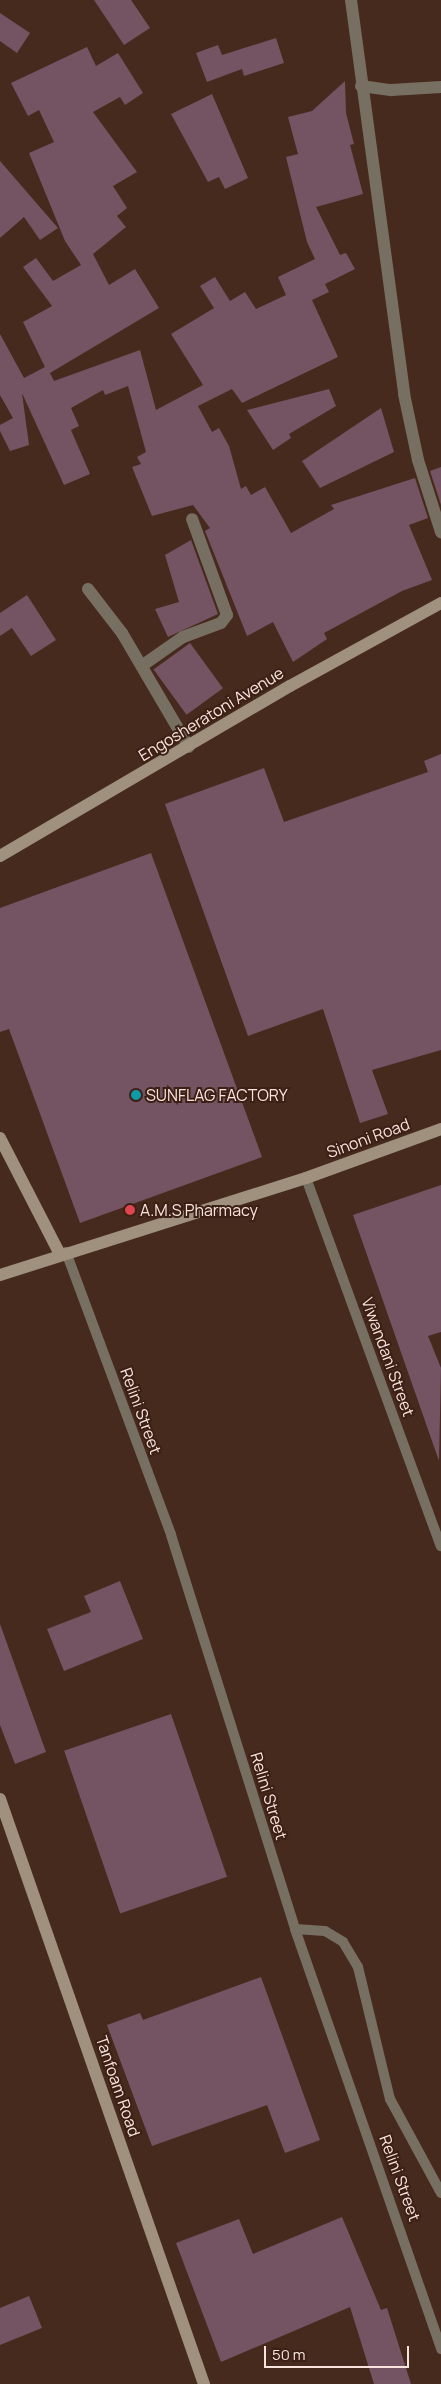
<!DOCTYPE html>
<style>
body{margin:0}
#map{position:relative;width:441px;height:2384px;overflow:hidden;background:#472a1e;font-family:Manrope,sans-serif}
div>[style]{position:absolute}
.building>*{inset:0;background:#745363;transform-origin:0 0}
.lane>*{height:10px;margin:-5px;padding:0 5px;transform-origin:5px;border-radius:5px;background:#786f63}
.street>*{height:12px;margin:-6px;padding:0 6px;transform-origin:6px;border-radius:6px;background:#786f63}
.secondary>*{height:12px;margin:-6px;padding:0 6px;transform-origin:6px;border-radius:6px;background:#9f917d}
.dots>*{width:14px;height:14px;translate:-50% -50%;box-sizing:border-box;border:2px solid #3c2015;border-radius:50%}
span{translate:-50% -50%;white-space:nowrap;text-align:center;line-height:1.15;-webkit-text-stroke:4px #3c2015;paint-order:stroke}
.street-label{font-size:16px;color:#f8e4dd}
.poi-label{font-size:16px;color:#f8e4dd}
.left{translate:0 -50%;text-align:left}
.scale{position:absolute;left:264px;top:2346px;width:145px;height:22px;box-sizing:border-box;border:2px solid #f8e4dd;border-top:0;padding-left:6px;font-size:15px;line-height:18px;white-space:nowrap;color:#f8e4dd;-webkit-text-stroke:4px #3c2015;paint-order:stroke}
</style>
<div id="map">
<div class="building">
<div style="clip-path:polygon(94px 0,131px 0,150px 28px,124px 45px)"></div>
<div style="clip-path:polygon(0 13px,30px 33px,17px 53px,0 41px)"></div>
<div style="clip-path:polygon(276px 38px,284px 63px,244px 76px,242px 69px,207px 82px,196px 53px,218px 45px,222px 55px)"></div>
<div style="clip-path:polygon(87px 47px,96px 66px,118px 53px,143px 93px,125px 105px,120px 97px,93px 112px,137px 172px,113px 186px,127px 208px,117px 216px,126px 227px,93px 254px,109px 285px,135px 269px,159px 308px,50px 373px,54px 381px,140px 350px,156px 410px,203px 385px,171px 334px,214px 308px,200px 286px,215px 277px,230px 301px,245px 292px,256px 309px,286px 295px,278px 277px,315px 259px,307px 242px,286px 157px,298px 154px,288px 117px,312px 111px,345px 81px,346px 113px,354px 144px,350px 145px,363px 194px,316px 207px,340px 255px,346px 253px,355px 269px,325px 284px,329px 292px,312px 300px,338px 357px,242px 403px,232px 389px,198px 406px,212px 432px,219px 428px,229px 446px,241px 489px,246px 486px,251px 495px,265px 487px,291px 533px,334px 509px,331px 505px,415px 478px,428px 518px,409px 525px,432px 580px,402px 591px,324px 633px,327px 639px,293px 662px,273px 622px,247px 636px,205px 531px,210px 528px,193px 505px,152px 516px,132px 467px,141px 464px,137px 457px,146px 452px,128px 386px,105px 395px,103px 390px,71px 408px,79px 426px,71px 430px,90px 474px,64px 485px,22px 393px,29px 445px,10px 451px,0 431px,0 425px,13px 418px,0 395px,0 334px,24px 378px,45px 367px,23px 322px,52px 306px,23px 267px,36px 258px,53px 281px,81px 265px,65px 241px,29px 153px,54px 142px,39px 110px,28px 116px,11px 83px)"></div>
<div style="clip-path:polygon(212px 94px,248px 178px,225px 189px,219px 177px,208px 182px,171px 114px)"></div>
<div style="clip-path:polygon(0 161px,58px 228px,40px 240px,24px 217px,0 238px)"></div>
<div style="clip-path:polygon(329px 389px,336px 406px,289px 434px,291px 438px,273px 450px,247px 410px)"></div>
<div style="clip-path:polygon(381px 408px,394px 452px,320px 488px,302px 461px)"></div>
<div style="clip-path:polygon(441px 467px,441px 505px,430px 471px)"></div>
<div style="clip-path:polygon(191px 540px,218px 614px,168px 637px,155px 609px,179px 602px,165px 555px)"></div>
<div style="clip-path:polygon(27px 595px,56px 640px,31px 656px,12px 628px,0 636px,0 613px)"></div>
<div style="left:190px;top:643px;width:56px;height:45px;rotate:54deg"></div>
<div style="clip-path:polygon(441px 754px,441px 1050px,372px 1070px,388px 1114px,360px 1123px,323px 1009px,248px 1036px,165px 804px,264px 768px,284px 822px,428px 772px,424px 761px)"></div>
<div style="clip-path:polygon(151px 853px,262px 1157px,80px 1223px,9px 1029px,0 1032px,0 908px)"></div>
<div style="clip-path:polygon(441px 1185px,441px 1332px,428px 1336px,441px 1368px,439px 1461px,353px 1215px)"></div>
<div style="clip-path:polygon(120px 1581px,143px 1639px,64px 1671px,47px 1629px,91px 1612px,84px 1596px)"></div>
<div style="clip-path:polygon(0 1624px,46px 1752px,15px 1764px,0 1725px)"></div>
<div style="left:171px;top:1714px;width:172px;height:113px;rotate:71deg"></div>
<div style="clip-path:polygon(261px 1977px,320px 2140px,285px 2153px,267px 2105px,152px 2146px,107px 2025px,140px 2013px,143px 2020px)"></div>
<div style="clip-path:polygon(342px 2217px,381px 2310px,387px 2308px,411px 2384px,374px 2384px,350px 2307px,221px 2362px,176px 2243px,239px 2219px,253px 2254px)"></div>
<div style="clip-path:polygon(29px 2296px,42px 2328px,0 2345px,0 2308px)"></div>
</div>
<div class="lane">
<div style="left:306px;top:1178px;width:392px;rotate:69.9deg"></div>
<div style="left:66px;top:1252px;width:302px;rotate:69.6deg"></div>
<div style="left:171px;top:1535px;width:413px;rotate:72.5deg"></div>
<div style="left:295px;top:1929px;width:445px;rotate:70.8deg"></div>
<div style="left:295px;top:1929px;width:30px;rotate:4deg"></div>
<div style="left:325px;top:1931px;width:21px;rotate:31deg"></div>
<div style="left:343px;top:1942px;width:29px;rotate:59deg"></div>
<div style="left:358px;top:1967px;width:136px;rotate:76.4deg"></div>
<div style="left:390px;top:2099px;width:107px;rotate:61.5deg"></div>
</div>
<div class="street">
<div style="left:351px;top:0;width:398px;rotate:82.3deg"></div>
<div style="left:404px;top:394px;width:67px;rotate:78deg"></div>
<div style="left:418px;top:460px;width:76px;rotate:72.3deg"></div>
<div style="left:361px;top:86px;width:30px;rotate:8deg"></div>
<div style="left:391px;top:90px;width:50px;rotate:-3.4deg"></div>
<div style="left:88px;top:589px;width:56px;rotate:52.3deg"></div>
<div style="left:122px;top:633px;width:132px;rotate:59.6deg"></div>
<div style="left:143px;top:665px;width:49px;rotate:-35deg"></div>
<div style="left:183px;top:637px;width:40px;rotate:-20.2deg"></div>
<div style="left:221px;top:623px;width:10px;rotate:-53deg"></div>
<div style="left:227px;top:615px;width:102px;rotate:-110deg"></div>
</div>
<div class="secondary">
<div style="left:0;top:856px;width:336px;rotate:-30.4deg"></div>
<div style="left:290px;top:686px;width:172px;rotate:-28.8deg"></div>
<div style="left:0;top:1138px;width:131px;rotate:62.7deg"></div>
<div style="left:0;top:1275px;width:321px;rotate:-17.6deg"></div>
<div style="left:306px;top:1178px;width:144px;rotate:-19.9deg"></div>
<div style="left:0;top:1799px;width:620px;rotate:70.78deg"></div>
</div>
<div class="dots">
<div style="left:136px;top:1095px;background:#0f9aa8"></div>
<div style="left:130px;top:1210px;background:#e0444e"></div>
</div>
<div class="street-label">
<span style="left:211px;top:714px;rotate:-31deg">Engosheratoni Avenue</span>
<span style="left:368px;top:1138px;rotate:-20deg">Sinoni Road</span>
<span style="left:388px;top:1357px;rotate:70deg">Viwandani Street</span>
<span style="left:141px;top:1411px;rotate:70deg">Relini Street</span>
<span style="left:269px;top:1796px;rotate:73deg">Relini Street</span>
<span style="left:118px;top:2086px;rotate:71deg">Tanfoam Road</span>
<span style="left:400px;top:2178px;rotate:70deg">Relini Street</span>
</div>
<div class="poi-label">
<span class="left" style="left:146px;top:1095px">SUNFLAG FACTORY</span>
<span class="left" style="left:140px;top:1210px">A.M.S Pharmacy</span>
</div>
<div class="scale">50 m</div>
</div>
